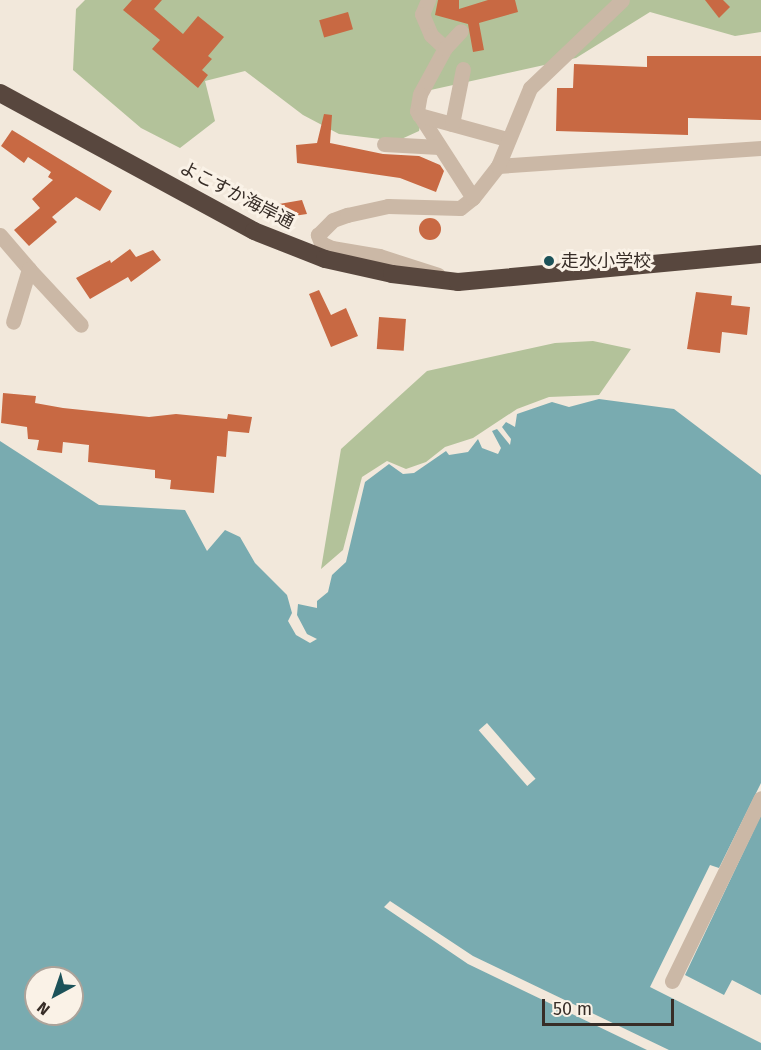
<!DOCTYPE html>
<meta charset="utf-8">
<style>
body{margin:0}
#map{position:relative;width:761px;height:1050px;overflow:hidden;background:#f2e8db;font-family:"Fira Sans","Noto Sans JP",sans-serif}
div>[style]{position:absolute}
.green>*{inset:0;background:#b3c29a}
.water>*{inset:0;background:#79abb0}
.pier>*{inset:0;background:#f2e8db;transform-origin:0 0}
.building>*{inset:0;background:#c86943;transform-origin:0 0}
.round{border-radius:50%}
.minor>*{height:15px;margin:-7.5px;padding:0 7.5px;transform-origin:7.5px;border-radius:7.5px;background:#cbb8a6}
.highway>*{height:18px;margin:-9px;padding:0 9px;transform-origin:9px;border-radius:9px;background:#58473e}
.dots>*{width:16px;height:16px;translate:-50% -50%;box-sizing:border-box;border:3px solid #faf2e7;border-radius:50%}
span{translate:-50% -50%;white-space:nowrap;text-align:center;line-height:1.15;-webkit-text-stroke:6px #faf2e7;paint-order:stroke}
.street-label{font-size:18px;color:#372d27}
.poi-label{font-size:18px;color:#372d27}
.left{translate:0 -50%;text-align:left}
.north{position:absolute;left:24px;top:966px;width:60px;height:60px;box-sizing:border-box;background:#faf2e7;border:2px solid #aca39a;border-radius:50%;rotate:220deg;font-size:16px;font-weight:700;line-height:24px;text-align:center;color:#372d27}
.north::after{content:'';display:block;margin:auto;width:21px;height:27px;background:#1c5259;clip-path:polygon(50% 0,100% 100%,50% 72%,0 100%)}
.scale{position:absolute;left:542px;top:999px;width:132px;height:27px;box-sizing:border-box;border:3px solid #372d27;border-top:0;padding-left:8px;font-size:18px;line-height:21px;white-space:nowrap;color:#372d27;-webkit-text-stroke:4px #faf2e7;paint-order:stroke}
</style>
<div id="map">
<div class="green">
<div style="clip-path:polygon(85px 0,761px 0,761px 32px,735px 36px,650px 12px,576px 58px,426px 91px,419px 131px,397px 141px,339px 134px,303px 115px,245px 71px,205px 81px,215px 121px,180px 148px,141px 128px,73px 70px,76px 9px)"></div>
<div style="clip-path:polygon(593px 341px,631px 349px,599px 395px,549px 397px,517px 409px,473px 438px,445px 447px,426px 462px,406px 469px,387px 461px,362px 477px,343px 550px,321px 569px,341px 449px,427px 371px,555px 343px)"></div>
</div>
<div class="water">
<div style="clip-path:polygon(evenodd,599px 399px,674px 409px,761px 475px,761px 783px,719px 868px,710px 865px,650px 987px,761px 1043px,761px 1050px,0 1050px,0 441px,99px 505px,185px 510px,207px 551px,225px 530px,240px 537px,255px 563px,287px 595px,292px 613px,288px 621px,296px 635px,310px 643px,317px 639px,307px 634px,297px 615px,298px 604px,317px 608px,317px 601px,328px 592px,332px 575px,346px 562px,365px 482px,389px 464px,403px 474px,414px 473px,446px 451px,449px 455px,468px 452px,478px 439px,482px 448px,498px 454px,501px 448px,492px 431px,497px 429px,510px 445px,511px 439px,502px 427px,506px 422px,515px 427px,517px 414px,552px 402px,569px 407px,599px 399px,36px 978px,72px 978px,72px 1014px,36px 1014px,36px 978px)"></div>
<div style="clip-path:polygon(761px 815px,761px 995px,732px 980px,724px 995px,685px 975px)"></div>
</div>
<div class="pier">
<div style="left:487px;top:723px;width:74px;height:11px;rotate:49deg"></div>
<div style="clip-path:polygon(390px 901px,473px 956px,669px 1050px,647px 1050px,468px 964px,384px 907px)"></div>
</div>
<div class="building">
<div style="clip-path:polygon(132px 0,162px 0,154px 9px,183px 34px,198px 16px,224px 37px,208px 56px,212px 59px,202px 70px,208px 75px,198px 88px,152px 49px,160px 40px,123px 10px)"></div>
<div style="clip-path:polygon(438px 0,459px 0,459px 9px,488px 0,515px 0,518px 12px,479px 23px,484px 50px,473px 52px,468px 24px,435px 15px)"></div>
<div style="clip-path:polygon(705px 0,723px 0,730px 7px,719px 18px)"></div>
<div style="left:348px;top:12px;width:18px;height:30px;rotate:74deg"></div>
<div style="clip-path:polygon(647px 56px,761px 56px,761px 120px,688px 118px,688px 135px,556px 131px,557px 88px,573px 88px,574px 64px,647px 67px)"></div>
<div style="clip-path:polygon(324px 114px,332px 115px,330px 143px,383px 154px,419px 156px,440px 165px,444px 171px,436px 192px,400px 178px,297px 163px,296px 145px,317px 143px)"></div>
<div style="clip-path:polygon(12px 130px,112px 191px,100px 211px,76px 197px,52px 217px,57px 222px,29px 246px,14px 230px,40px 208px,32px 199px,53px 180px,48px 177px,51px 172px,28px 157px,24px 163px,1px 146px)"></div>
<div style="clip-path:polygon(302px 200px,307px 214px,280px 218px,279px 204px)"></div>
<div class="round" style="left:419px;top:218px;width:22px;height:22px"></div>
<div style="clip-path:polygon(130px 249px,136px 257px,153px 250px,161px 260px,131px 282px,128px 277px,90px 299px,76px 278px,110px 260px,111px 263px)"></div>
<div style="clip-path:polygon(319px 290px,331px 315px,346px 308px,358px 336px,331px 347px,309px 294px)"></div>
<div style="clip-path:polygon(696px 292px,732px 296px,731px 305px,750px 307px,747px 335px,722px 332px,720px 353px,687px 349px)"></div>
<div style="left:379px;top:317px;width:27px;height:32px;rotate:4deg"></div>
<div style="clip-path:polygon(3px 393px,36px 396px,35px 403px,63px 408px,149px 417px,176px 414px,227px 419px,228px 414px,252px 417px,249px 433px,228px 431px,226px 457px,217px 456px,214px 493px,170px 489px,171px 480px,155px 478px,155px 470px,88px 462px,89px 445px,63px 442px,62px 453px,37px 450px,39px 440px,28px 439px,27px 427px,1px 423px)"></div>
</div>
<div class="minor">
<div style="left:428px;top:0;width:15px;rotate:113deg"></div>
<div style="left:422px;top:14px;width:23px;rotate:67deg"></div>
<div style="left:431px;top:35px;width:19px;rotate:43deg"></div>
<div style="left:445px;top:48px;width:52px;rotate:118.5deg"></div>
<div style="left:420px;top:94px;width:17px;rotate:100deg"></div>
<div style="left:417px;top:111px;width:103px;rotate:57.2deg"></div>
<div style="left:445px;top:48px;width:23px;rotate:-47deg"></div>
<div style="left:419px;top:115px;width:91px;rotate:15.3deg"></div>
<div style="left:452px;top:124px;width:56px;rotate:-78.7deg"></div>
<div style="left:384px;top:144px;width:55px;rotate:3.1deg"></div>
<div style="left:498px;top:166px;width:264px;rotate:-3.9deg"></div>
<div style="left:0;top:235px;width:45px;rotate:49.5deg"></div>
<div style="left:29px;top:269px;width:55px;rotate:106.8deg"></div>
<div style="left:29px;top:269px;width:76px;rotate:47.1deg"></div>
<div style="left:438px;top:275px;width:62px;rotate:-162.1deg"></div>
<div style="left:379px;top:256px;width:48px;rotate:-170.3deg"></div>
<div style="left:332px;top:248px;width:12px;rotate:-156deg"></div>
<div style="left:321px;top:243px;width:9px;rotate:-111deg"></div>
<div style="left:318px;top:235px;width:21px;rotate:-45deg"></div>
<div style="left:333px;top:220px;width:15px;rotate:-20deg"></div>
<div style="left:347px;top:215px;width:42px;rotate:-12.4deg"></div>
<div style="left:388px;top:206px;width:72px;rotate:1.6deg"></div>
<div style="left:460px;top:208px;width:16px;rotate:-38deg"></div>
<div style="left:473px;top:198px;width:41px;rotate:-52deg"></div>
<div style="left:498px;top:166px;width:84px;rotate:-67.7deg"></div>
<div style="left:530px;top:88px;width:127px;rotate:-43.7deg"></div>
<div style="left:672px;top:981px;width:203px;rotate:-64.1deg"></div>
</div>
<div class="highway">
<div style="left:0;top:93px;width:289px;rotate:28.5deg"></div>
<div style="left:254px;top:231px;width:76px;rotate:21.5deg"></div>
<div style="left:325px;top:259px;width:69px;rotate:12.6deg"></div>
<div style="left:392px;top:274px;width:66px;rotate:6.9deg"></div>
<div style="left:458px;top:282px;width:304px;rotate:-5.3deg"></div>
</div>
<div class="dots">
<div style="left:549px;top:261px;background:#1c5259"></div>
</div>
<div class="street-label">
<span style="left:237px;top:195px;rotate:27deg">よこすか海岸通</span>
</div>
<div class="poi-label">
<span class="left" style="left:561px;top:261px">走水小学校</span>
</div>
<div class="north">N</div>
<div class="scale">50 m</div>
</div>
